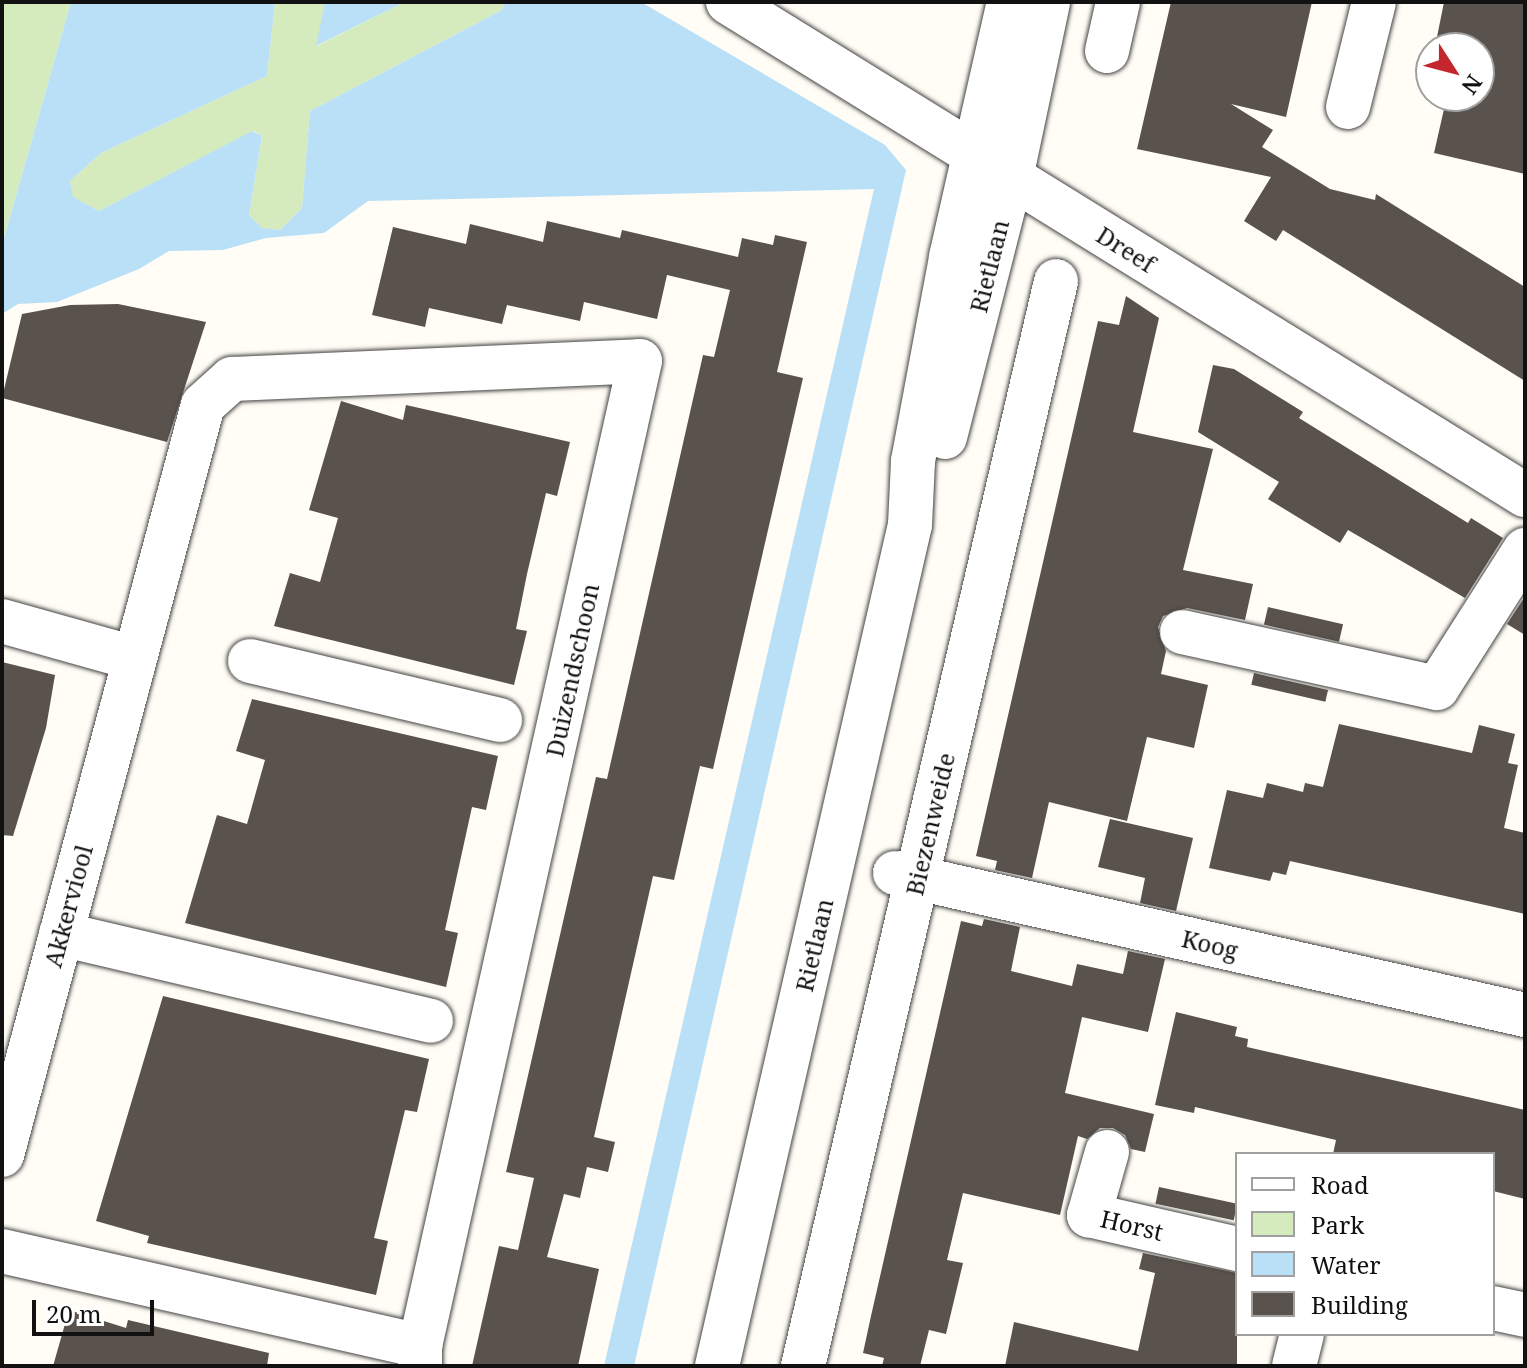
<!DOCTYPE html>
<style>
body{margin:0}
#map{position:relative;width:1527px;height:1368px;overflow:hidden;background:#fffdf5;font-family:"Noto Serif",serif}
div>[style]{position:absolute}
.green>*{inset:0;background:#d5ebbd}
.water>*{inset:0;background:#b9e0f7}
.building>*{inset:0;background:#5a524d;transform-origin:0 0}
.roads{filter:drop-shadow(0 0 2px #444) drop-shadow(0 0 2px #444)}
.minor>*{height:44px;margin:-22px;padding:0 22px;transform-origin:22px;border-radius:22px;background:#fff}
span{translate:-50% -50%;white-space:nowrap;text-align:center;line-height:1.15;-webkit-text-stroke:8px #fff;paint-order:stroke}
.street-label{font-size:24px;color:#111}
.frame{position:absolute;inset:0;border:4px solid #111;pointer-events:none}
.legend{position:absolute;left:1235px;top:1152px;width:260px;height:184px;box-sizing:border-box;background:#fff;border:2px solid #a0a0a0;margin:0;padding:10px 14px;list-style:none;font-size:24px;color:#111}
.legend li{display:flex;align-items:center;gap:16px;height:40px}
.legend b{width:40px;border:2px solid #a0a0a0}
.north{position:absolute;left:1415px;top:32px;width:80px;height:80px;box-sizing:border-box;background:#fff;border:2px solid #a0a0a0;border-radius:50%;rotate:126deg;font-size:22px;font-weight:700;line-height:32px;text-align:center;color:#111}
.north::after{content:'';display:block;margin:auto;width:28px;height:36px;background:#c4262e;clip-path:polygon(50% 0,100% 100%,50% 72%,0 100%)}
.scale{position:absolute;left:32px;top:1300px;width:122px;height:36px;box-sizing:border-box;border:4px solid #111;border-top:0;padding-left:10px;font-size:24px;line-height:28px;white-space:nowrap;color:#111;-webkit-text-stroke:6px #fff;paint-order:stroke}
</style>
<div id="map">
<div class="green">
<div style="clip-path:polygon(2px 2px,71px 2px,2px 245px)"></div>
<div style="clip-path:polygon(275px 2px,325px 2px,317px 46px,405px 2px,506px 2px,502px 10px,310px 111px,302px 208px,280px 230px,262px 229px,249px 215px,262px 136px,253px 131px,99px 211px,72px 197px,70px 181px,101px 153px,267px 76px)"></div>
</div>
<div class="water">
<div style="clip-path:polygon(71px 2px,275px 2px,267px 76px,101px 153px,70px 181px,73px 197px,99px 211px,252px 131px,262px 136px,249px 215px,262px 228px,280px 230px,302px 208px,310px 111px,502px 10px,506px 2px,641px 2px,885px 145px,906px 170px,634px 1366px,604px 1366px,874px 189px,368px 201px,324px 233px,266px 238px,223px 250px,169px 251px,139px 269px,57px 302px,18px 304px,2px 314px,2px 245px)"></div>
<div style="clip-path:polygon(325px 2px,405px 2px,316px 46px)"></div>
</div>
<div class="building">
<div style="clip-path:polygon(1171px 2px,1312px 2px,1286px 117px,1231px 104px,1273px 130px,1262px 147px,1330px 189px,1375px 200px,1376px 194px,1525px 287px,1525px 381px,1283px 230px,1276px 241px,1244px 221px,1271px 177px,1137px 149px)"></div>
<div style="clip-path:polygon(1444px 2px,1525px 2px,1525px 174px,1434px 153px,1447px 96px,1479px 96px,1479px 48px,1436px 42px)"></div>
<div style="clip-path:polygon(547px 221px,620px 238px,622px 230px,738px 257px,742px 238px,773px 245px,775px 235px,807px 242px,777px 372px,803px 378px,713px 769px,700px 766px,674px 880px,653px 876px,594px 1137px,615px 1142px,608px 1172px,587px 1167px,580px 1198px,564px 1194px,547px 1257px,599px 1269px,578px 1366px,472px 1366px,499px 1246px,518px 1250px,534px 1178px,506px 1172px,596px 777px,607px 779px,703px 355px,714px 357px,730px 290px,667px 275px,657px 319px,584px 302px,580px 321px,507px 305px,502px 324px,429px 308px,425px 327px,372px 315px,393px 227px,466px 244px,470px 224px,543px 242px)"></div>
<div style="clip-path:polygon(1126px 296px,1159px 318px,1133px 432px,1213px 449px,1183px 570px,1253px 584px,1245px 620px,1187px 608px,1163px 616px,1158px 627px,1166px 651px,1161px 674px,1208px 685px,1194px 748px,1147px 737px,1127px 821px,1049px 802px,1032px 878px,995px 870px,997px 861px,976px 856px,1098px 321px,1119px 325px)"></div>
<div style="clip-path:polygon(118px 304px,206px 322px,167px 442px,2px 398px,22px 314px,70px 305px)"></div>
<div style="clip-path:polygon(1213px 365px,1234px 369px,1303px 412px,1299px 418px,1468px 523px,1471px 518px,1503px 538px,1465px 598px,1348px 530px,1340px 543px,1268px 499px,1279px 482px,1198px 432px)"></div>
<div style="clip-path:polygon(341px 401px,403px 420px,406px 405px,570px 442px,557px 496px,546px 493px,527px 574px,516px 629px,527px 631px,514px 685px,274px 626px,290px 573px,320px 582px,338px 518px,309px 510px)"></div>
<div style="clip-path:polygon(1524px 598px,1525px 599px,1525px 635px,1507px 624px)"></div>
<div style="left:1268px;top:607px;width:77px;height:18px;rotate:13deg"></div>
<div style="clip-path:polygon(2px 662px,55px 675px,46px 728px,13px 836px,2px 835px)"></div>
<div style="left:1254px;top:673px;width:76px;height:12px;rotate:13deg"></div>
<div style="clip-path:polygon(252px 699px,498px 756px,486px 810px,472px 807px,445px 930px,458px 933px,446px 987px,185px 923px,217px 815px,247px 824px,265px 760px,236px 751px)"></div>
<div style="clip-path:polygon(1339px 724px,1472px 753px,1479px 725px,1515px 734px,1508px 763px,1518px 765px,1504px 828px,1525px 833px,1525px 914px,1290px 861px,1286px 875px,1273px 872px,1270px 881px,1209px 868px,1227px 790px,1263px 798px,1267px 783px,1303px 792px,1305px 783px,1323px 787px)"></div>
<div style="clip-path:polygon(1110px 819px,1193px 838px,1176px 911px,1140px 903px,1145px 878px,1098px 867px)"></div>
<div style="clip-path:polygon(984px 919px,1020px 927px,1011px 971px,1072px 986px,1077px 964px,1123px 974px,1128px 951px,1165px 959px,1148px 1032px,1082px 1017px,1065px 1093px,1154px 1114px,1145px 1152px,1131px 1149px,1125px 1135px,1113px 1128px,1100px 1128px,1087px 1139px,1078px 1136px,1060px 1215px,963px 1193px,947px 1260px,963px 1263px,946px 1334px,929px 1330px,920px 1366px,882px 1366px,884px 1358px,863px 1353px,871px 1316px,961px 921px,982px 926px)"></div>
<div style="clip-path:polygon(163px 996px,429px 1059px,417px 1112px,405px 1110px,374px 1238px,388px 1241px,376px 1295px,147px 1243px,149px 1236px,96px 1221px)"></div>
<div style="clip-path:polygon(1176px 1012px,1237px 1027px,1235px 1036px,1248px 1039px,1247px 1047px,1525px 1110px,1525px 1199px,1493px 1191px,1493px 1154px,1333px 1154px,1336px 1140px,1195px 1107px,1194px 1113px,1155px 1105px)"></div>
<div style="left:1159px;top:1187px;width:80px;height:17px;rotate:12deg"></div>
<div style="clip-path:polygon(1143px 1253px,1237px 1273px,1237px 1366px,1005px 1366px,1014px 1322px,1138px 1351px,1155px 1273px,1139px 1269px)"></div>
<div style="clip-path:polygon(69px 1310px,126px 1328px,128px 1320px,269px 1353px,267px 1366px,53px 1366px)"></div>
</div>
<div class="roads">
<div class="minor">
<div style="left:728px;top:2px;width:937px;rotate:31.74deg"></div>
<div style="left:1107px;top:51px;width:50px;rotate:-77.3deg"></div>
<div style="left:1348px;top:107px;width:108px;rotate:-76.1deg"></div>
<div style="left:945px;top:437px;width:267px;rotate:-75.7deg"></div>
<div style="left:1011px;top:178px;width:180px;rotate:-78.1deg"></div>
<div style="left:2px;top:621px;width:137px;rotate:15.7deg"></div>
<div style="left:1182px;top:632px;width:261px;rotate:12.4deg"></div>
<div style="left:1437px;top:688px;width:164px;rotate:-57.5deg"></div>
<div style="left:250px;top:661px;width:257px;rotate:13.3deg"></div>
<div style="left:895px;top:873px;width:646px;rotate:12.7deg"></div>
<div style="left:61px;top:934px;width:380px;rotate:13.2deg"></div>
<div style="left:1107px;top:1152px;width:66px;rotate:105.9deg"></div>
<div style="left:1089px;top:1215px;width:152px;rotate:12.9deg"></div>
<div style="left:2px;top:1155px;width:776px;rotate:-75deg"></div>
<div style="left:203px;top:405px;width:39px;rotate:-42deg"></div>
<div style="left:232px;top:379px;width:408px;rotate:-2.5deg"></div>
<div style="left:640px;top:361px;width:1009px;rotate:102.59deg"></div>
<div style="left:420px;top:1346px;width:20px;rotate:90deg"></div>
<div style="left:2px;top:1251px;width:429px;rotate:12.8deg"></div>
<div style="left:1493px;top:1308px;width:33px;rotate:12deg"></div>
<div style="left:717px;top:1366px;width:863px;rotate:-77.08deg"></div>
<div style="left:910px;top:525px;width:64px;rotate:-87.3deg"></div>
<div style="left:913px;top:461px;width:208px;rotate:-79.4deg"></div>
<div style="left:951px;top:257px;width:262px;rotate:-77.2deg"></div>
<div style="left:803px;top:1366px;width:1114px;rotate:-76.87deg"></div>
<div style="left:1294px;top:1366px;width:33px;rotate:-76deg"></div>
</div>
</div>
<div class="street-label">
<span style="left:1126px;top:249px;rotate:32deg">Dreef</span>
<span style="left:989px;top:266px;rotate:-76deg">Rietlaan</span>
<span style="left:572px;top:670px;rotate:-78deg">Duizendschoon</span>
<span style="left:930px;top:824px;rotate:-77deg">Biezenweide</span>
<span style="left:68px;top:906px;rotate:-75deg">Akkerviool</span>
<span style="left:1210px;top:944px;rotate:13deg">Koog</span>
<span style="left:814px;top:945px;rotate:-77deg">Rietlaan</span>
<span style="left:1132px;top:1225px;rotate:13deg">Horst</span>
</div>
<div class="frame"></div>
<ul class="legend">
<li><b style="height:10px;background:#fff"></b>Road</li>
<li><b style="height:22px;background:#d5ebbd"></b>Park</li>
<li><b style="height:22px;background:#b9e0f7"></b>Water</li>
<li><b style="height:22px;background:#5a524d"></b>Building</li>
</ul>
<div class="north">N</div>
<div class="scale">20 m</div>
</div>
